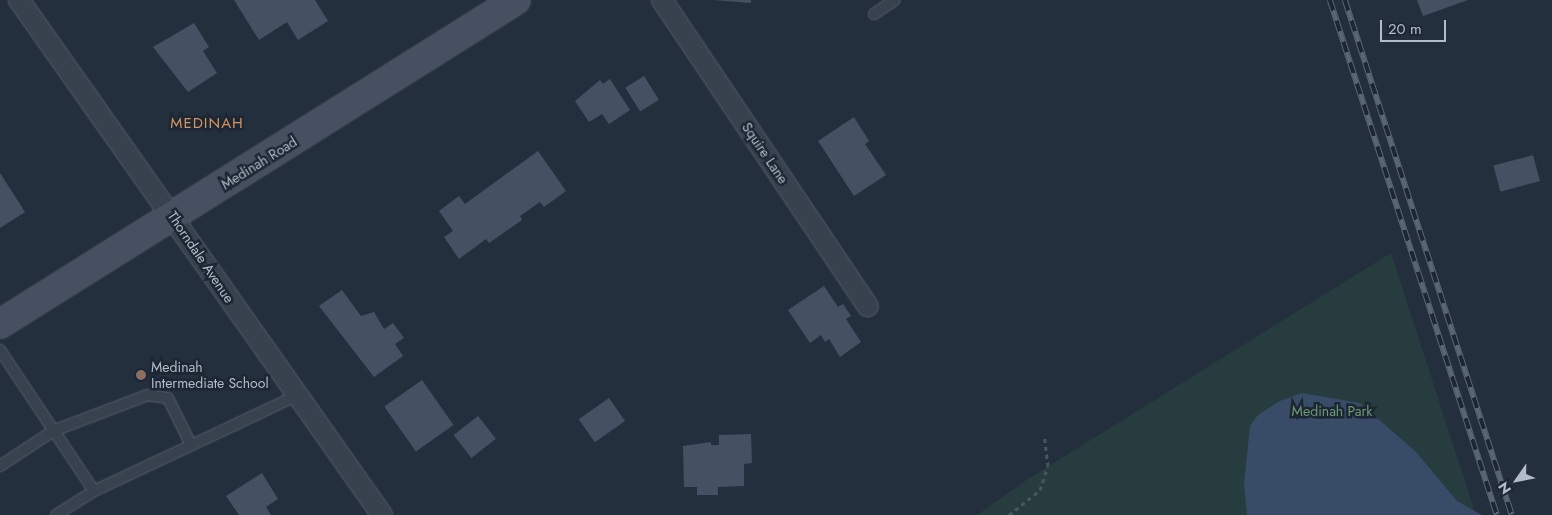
<!DOCTYPE html>
<style>
body{margin:0}
#map{position:relative;width:1552px;height:515px;overflow:hidden;background:#242f3e;font-family:Jost,sans-serif}
div>[style]{position:absolute}
.green>*{inset:0;background:#263c3f}
.water>*{inset:0;background:#394c67}
.building>*{inset:0;background:#455162;transform-origin:0 0}
.path>*{height:3px;margin-top:-1.5px;transform-origin:0;background:repeating-linear-gradient(90deg,#44595c 0 4px,transparent 0 8px)}
.roads{filter:drop-shadow(0 0 1px #565f6c) drop-shadow(0 0 1px #565f6c)}
.service>*{height:10px;margin:-5px;padding:0 5px;transform-origin:5px;border-radius:5px;background:#38414e}
.minor>*{height:20px;margin:-10px;padding:0 10px;transform-origin:10px;border-radius:10px;background:#38414e}
.secondary>*{height:28px;margin:-14px;padding:0 14px;transform-origin:14px;border-radius:14px;background:#465061}
.rail>*{height:5.5px;margin-top:-2.75px;transform-origin:0;background:repeating-linear-gradient(90deg,#1d2633 0 11px,#5a6575 0 22px);box-sizing:border-box;border-block:1px solid #5a6575}
.dots>*{width:14px;height:14px;translate:-50% -50%;box-sizing:border-box;border:2px solid #1d2633;border-radius:50%}
span{translate:-50% -50%;white-space:nowrap;text-align:center;line-height:1.15;-webkit-text-stroke:5px #1d2633;paint-order:stroke}
.street-label{font-size:14px;color:#b4bcc9}
.poi-label{font-size:14px;color:#b4bcc9}
.left{translate:0 -50%;text-align:left}
.park-label{font-size:14px;color:#6b9a76}
.neighbourhood-label{font-size:15px;color:#d59563;letter-spacing:1px}
.north{position:absolute;left:1492px;top:455px;width:50px;height:50px;-webkit-text-stroke:4px #1d2633;paint-order:stroke;rotate:237deg;font-size:14px;font-weight:700;line-height:20px;text-align:center;color:#b4bcc9}
.north::after{content:'';display:block;margin:auto;width:18px;height:22px;background:#b4bcc9;clip-path:polygon(50% 0,100% 100%,50% 72%,0 100%)}
.scale{position:absolute;left:1380px;top:20px;width:66px;height:22px;box-sizing:border-box;border:2px solid #b4bcc9;border-top:0;padding-left:6px;font-size:15px;line-height:18px;white-space:nowrap;color:#b4bcc9;-webkit-text-stroke:4px #1d2633;paint-order:stroke}
</style>
<div id="map">
<div class="green">
<div style="clip-path:polygon(1391px 253px,1476px 515px,977px 515px,1028px 479px)"></div>
</div>
<div class="water">
<div style="clip-path:polygon(1302px 393px,1360px 403px,1416px 452px,1457px 501px,1482px 515px,1247px 515px,1244px 484px,1250px 426px,1258px 415px,1280px 401px)"></div>
</div>
<div class="building">
<div style="clip-path:polygon(234px 0,315px 0,328px 21px,298px 40px,287px 22px,259px 40px)"></div>
<div style="clip-path:polygon(713px 0,751px 0,751px 3px)"></div>
<div style="clip-path:polygon(1417px 0,1468px 0,1423px 16px)"></div>
<div style="clip-path:polygon(194px 23px,209px 47px,203px 51px,217px 73px,188px 92px,153px 47px)"></div>
<div style="left:644px;top:76px;width:28px;height:22px;rotate:58deg"></div>
<div style="clip-path:polygon(610px 79px,630px 110px,609px 124px,602px 114px,589px 122px,575px 101px,600px 80px,603px 84px)"></div>
<div style="clip-path:polygon(854px 117px,869px 141px,865px 144px,886px 175px,854px 196px,818px 141px)"></div>
<div style="clip-path:polygon(538px 151px,566px 191px,544px 207px,540px 202px,520px 216px,522px 220px,489px 243px,486px 239px,459px 259px,444px 237px,453px 231px,439px 211px,459px 196px,465px 204px)"></div>
<div style="left:1533px;top:155px;width:27px;height:41px;rotate:75deg"></div>
<div style="clip-path:polygon(0 173px,25px 212px,0 228px)"></div>
<div style="clip-path:polygon(824px 286px,838px 307px,843px 304px,851px 316px,846px 319px,861px 342px,840px 357px,829px 339px,825px 342px,821px 335px,810px 343px,788px 310px)"></div>
<div style="clip-path:polygon(342px 290px,361px 316px,374px 312px,384px 329px,393px 323px,404px 338px,395px 344px,403px 356px,374px 377px,319px 306px)"></div>
<div style="left:422px;top:380px;width:55px;height:46px;rotate:55deg"></div>
<div style="left:609px;top:398px;width:28px;height:37px;rotate:55deg"></div>
<div style="left:478px;top:416px;width:29px;height:31px;rotate:52deg"></div>
<div style="clip-path:polygon(751px 434px,752px 463px,744px 464px,744px 486px,718px 487px,718px 495px,697px 495px,697px 487px,684px 487px,683px 446px,711px 442px,711px 445px,719px 445px,719px 435px)"></div>
<div style="clip-path:polygon(262px 473px,278px 499px,266px 507px,271px 515px,239px 515px,226px 496px)"></div>
</div>
<div class="path">
<div style="left:1009px;top:515px;width:40px;rotate:-39deg"></div>
<div style="left:1040px;top:490px;width:25px;rotate:-72deg"></div>
<div style="left:1048px;top:466px;width:32px;rotate:-97deg"></div>
</div>
<div class="roads">
<div class="service">
<div style="left:874px;top:14px;width:25px;rotate:-34deg"></div>
<div style="left:0;top:350px;width:169px;rotate:56.3deg"></div>
<div style="left:0;top:466px;width:64px;rotate:-33.4deg"></div>
<div style="left:53px;top:431px;width:102px;rotate:-20.8deg"></div>
<div style="left:148px;top:395px;width:20px;rotate:9deg"></div>
<div style="left:168px;top:398px;width:52px;rotate:63.9deg"></div>
<div style="left:56px;top:515px;width:45px;rotate:-32.3deg"></div>
<div style="left:94px;top:491px;width:223px;rotate:-25.2deg"></div>
</div>
<div class="minor">
<div style="left:19px;top:0;width:630px;rotate:54.82deg"></div>
<div style="left:662px;top:0;width:369px;rotate:56.1deg"></div>
</div>
<div class="secondary">
<div style="left:0;top:324px;width:609px;rotate:-32.12deg"></div>
</div>
</div>
<div class="rail">
<div style="left:1330px;top:0;width:541px;rotate:72.03deg"></div>
<div style="left:1345px;top:0;width:541px;rotate:72.03deg"></div>
</div>
<div class="dots">
<div style="left:141px;top:375px;background:#8d6e63"></div>
</div>
<div class="street-label">
<span style="left:765px;top:153px;rotate:56deg">Squire Lane</span>
<span style="left:259px;top:163px;rotate:-32deg">Medinah Road</span>
<span style="left:201px;top:257px;rotate:56deg">Thorndale Avenue</span>
</div>
<div class="poi-label">
<span class="left" style="left:151px;top:375px">Medinah<br>Intermediate School</span>
</div>
<div class="park-label">
<span style="left:1332px;top:411px">Medinah Park</span>
</div>
<div class="neighbourhood-label">
<span style="left:207px;top:124px">MEDINAH</span>
</div>
<div class="north">N</div>
<div class="scale">20 m</div>
</div>
